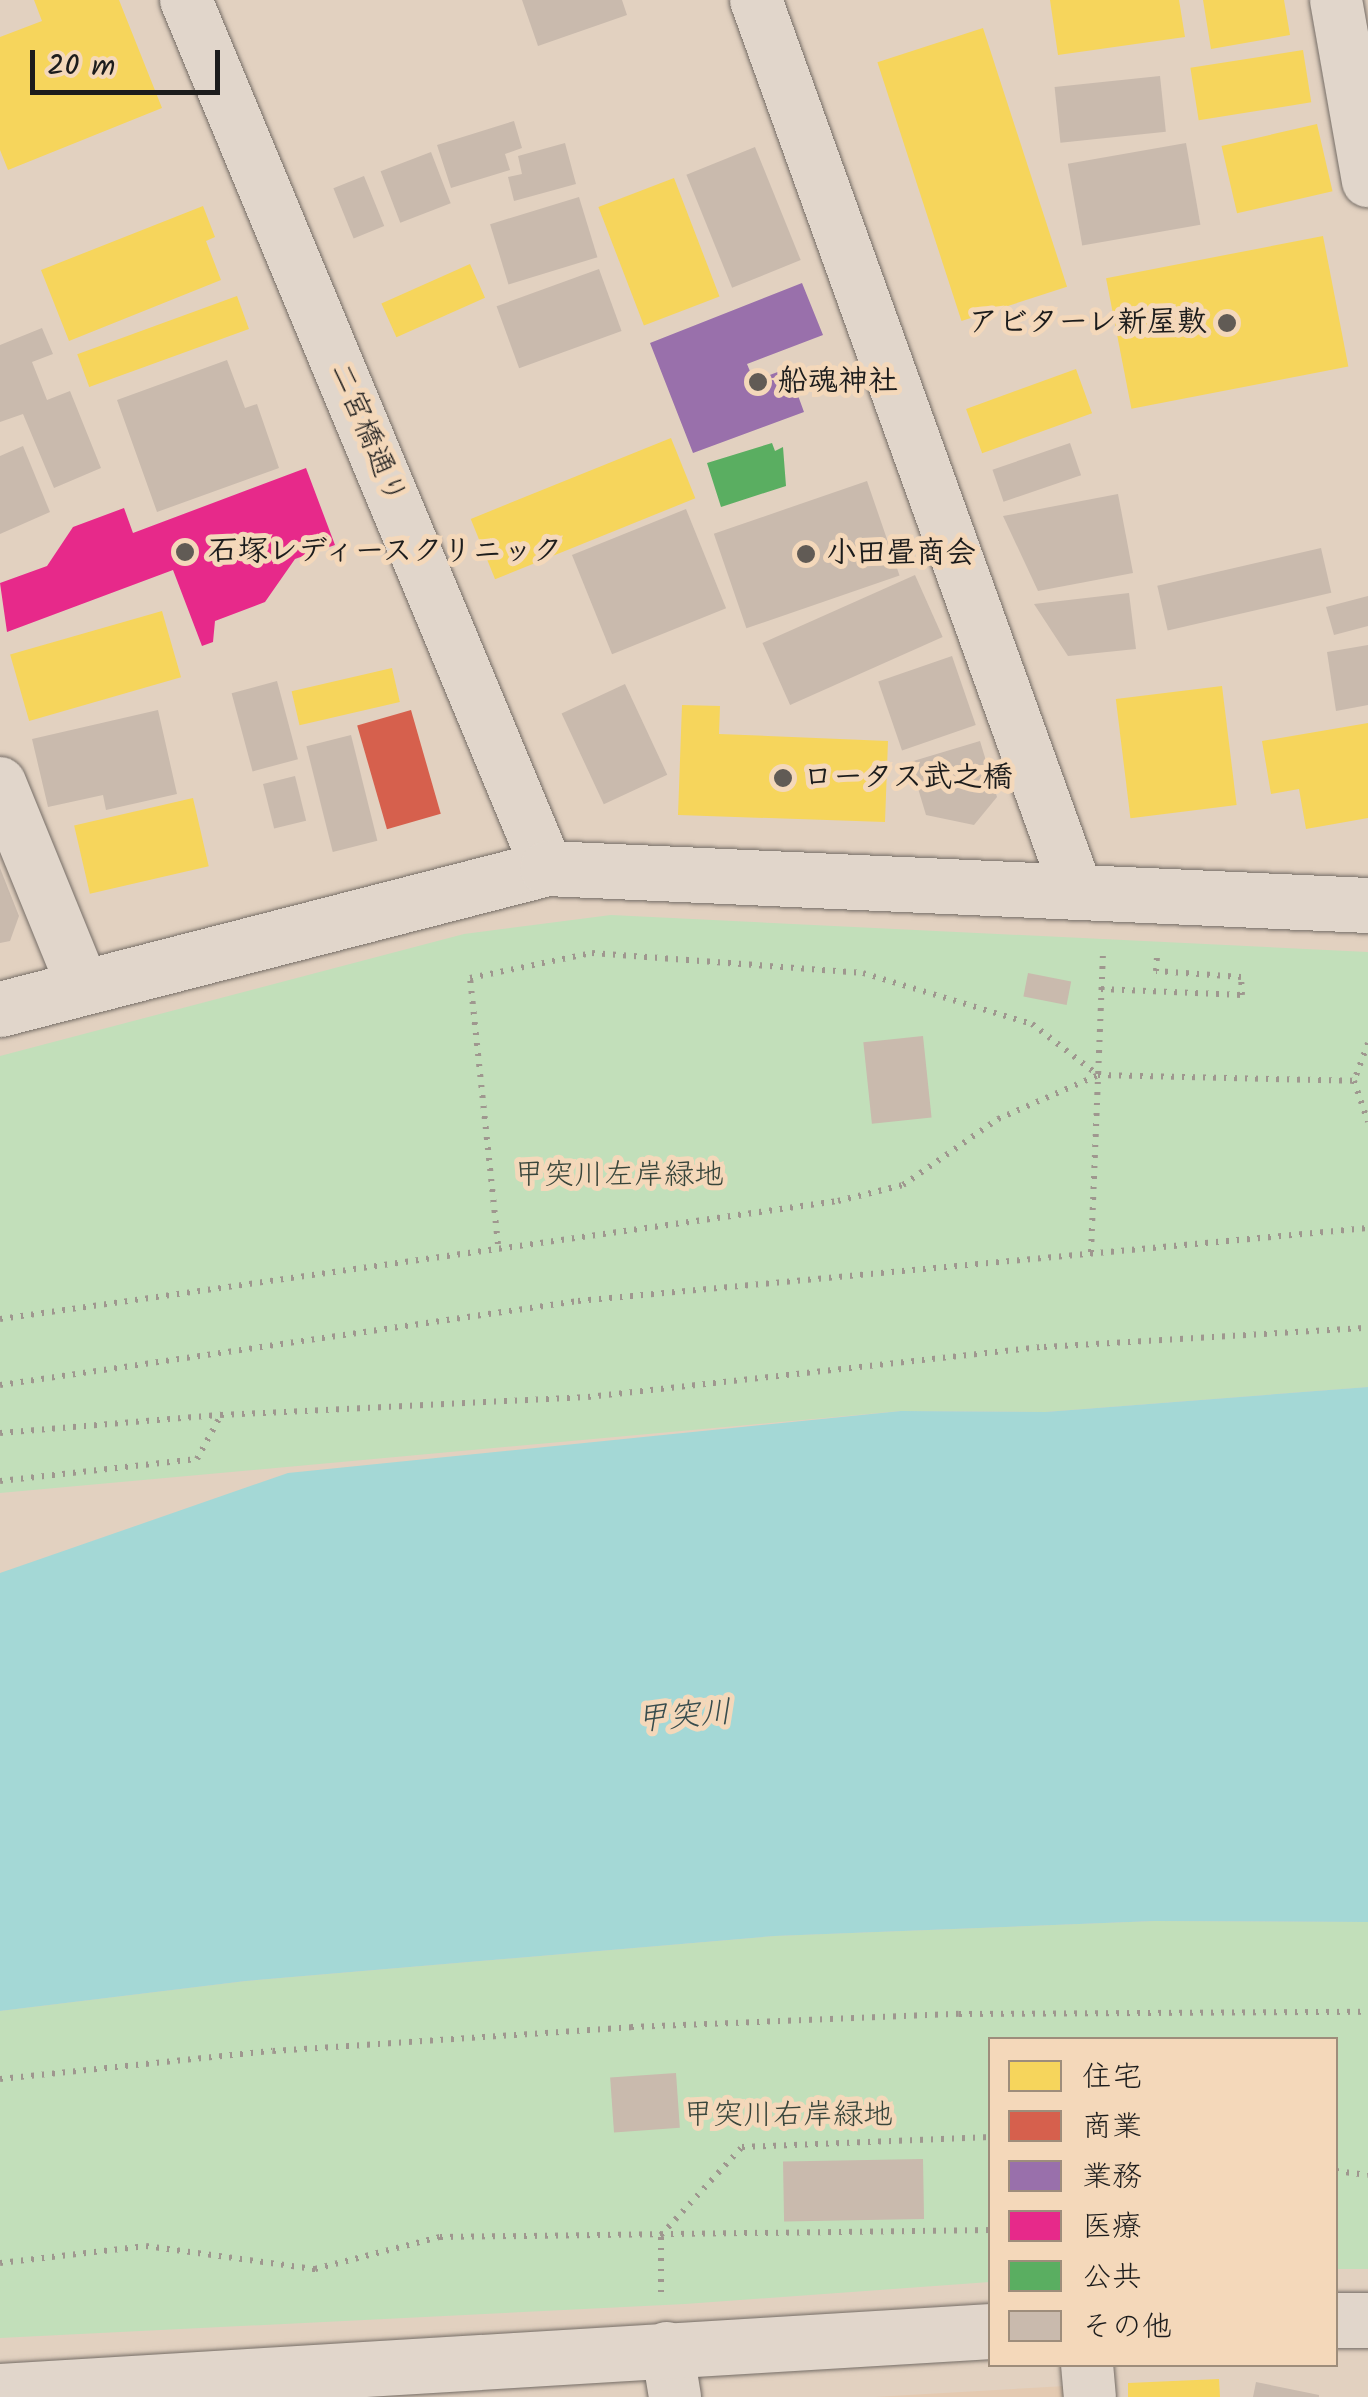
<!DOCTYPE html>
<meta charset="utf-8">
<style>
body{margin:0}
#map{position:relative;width:1368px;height:2397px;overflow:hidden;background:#e2d1c0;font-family:Kalam,"Klee One",sans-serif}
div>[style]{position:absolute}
.built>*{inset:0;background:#e4cab1}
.green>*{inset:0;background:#c2dfba}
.water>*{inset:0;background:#a4d8d6}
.homes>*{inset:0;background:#f6d55c;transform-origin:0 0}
.shops>*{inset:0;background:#d6604d;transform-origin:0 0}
.offices>*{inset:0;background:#9970ab}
.health>*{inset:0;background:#e7298a}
.public>*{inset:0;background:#5aae61}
.building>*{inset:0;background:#c9baad;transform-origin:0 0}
.path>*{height:6px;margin-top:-3px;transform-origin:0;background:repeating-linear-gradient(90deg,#9f978f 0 2.5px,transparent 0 10.5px)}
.roads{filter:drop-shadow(0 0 2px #756d66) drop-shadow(0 0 2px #756d66)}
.street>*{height:52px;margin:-26px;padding:0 26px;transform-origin:26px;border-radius:26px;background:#e1d6cb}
.secondary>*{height:55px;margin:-27.5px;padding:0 27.5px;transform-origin:27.5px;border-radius:27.5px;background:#e1d6cb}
.dots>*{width:28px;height:28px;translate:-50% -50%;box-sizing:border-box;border:5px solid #f4d8ba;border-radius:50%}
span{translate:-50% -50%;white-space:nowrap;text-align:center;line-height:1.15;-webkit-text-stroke:10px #f4d8ba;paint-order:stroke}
.poi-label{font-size:30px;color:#1c1c1c;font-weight:700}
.right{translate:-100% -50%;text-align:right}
.left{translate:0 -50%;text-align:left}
.street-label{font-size:30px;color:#1c1c1c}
.park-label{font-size:30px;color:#38453b}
.water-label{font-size:32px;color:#374c4d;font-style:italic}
.legend{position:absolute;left:988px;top:2037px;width:350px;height:330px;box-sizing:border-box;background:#f4d8ba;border:2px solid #9e8d7b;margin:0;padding:12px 18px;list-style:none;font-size:30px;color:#1c1c1c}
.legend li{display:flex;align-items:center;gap:20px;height:50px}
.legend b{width:50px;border:2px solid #9e8d7b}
.scale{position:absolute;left:30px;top:50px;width:190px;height:45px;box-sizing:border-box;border:5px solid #1c1c1c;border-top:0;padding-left:12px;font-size:30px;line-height:35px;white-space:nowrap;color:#1c1c1c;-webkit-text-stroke:8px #f4d8ba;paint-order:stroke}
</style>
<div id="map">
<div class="built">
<div style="clip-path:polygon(1066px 2386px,1067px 2397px,874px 2397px)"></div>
</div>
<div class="green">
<div style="clip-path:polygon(611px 915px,1368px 952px,1368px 1387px,1045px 1412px,901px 1411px,0 1493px,0 1056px,464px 934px)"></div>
<div style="clip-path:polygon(1155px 1921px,1368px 1922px,1368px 2269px,1336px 2269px,1336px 2040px,991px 2040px,990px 2282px,685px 2304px,0 2338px,0 2011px,246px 1981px,775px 1936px)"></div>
</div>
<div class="water">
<div style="clip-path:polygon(1368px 1387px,1368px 1922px,1155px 1921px,775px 1936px,246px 1981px,0 2011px,0 1573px,288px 1473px,901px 1411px,1045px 1412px)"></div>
</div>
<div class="homes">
<div style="clip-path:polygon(34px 0,119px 0,162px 108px,8px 170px,0 150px,0 37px,42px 21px)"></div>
<div style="clip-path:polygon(1050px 0,1179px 0,1185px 37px,1058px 55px)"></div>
<div style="clip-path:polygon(1203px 0,1284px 0,1290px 35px,1211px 49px)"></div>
<div style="left:983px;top:28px;width:272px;height:111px;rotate:72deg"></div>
<div style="left:1303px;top:50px;width:53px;height:114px;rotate:81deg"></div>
<div style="left:1317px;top:124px;width:69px;height:98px;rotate:77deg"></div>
<div style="left:674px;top:178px;width:127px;height:81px;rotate:69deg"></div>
<div style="clip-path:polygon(203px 206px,215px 237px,206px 241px,221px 280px,69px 341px,41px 270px)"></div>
<div style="left:1323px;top:236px;width:133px;height:221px;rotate:79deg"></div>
<div style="left:470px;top:264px;width:37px;height:97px;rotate:66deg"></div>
<div style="left:237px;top:296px;width:35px;height:170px;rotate:70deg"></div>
<div style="left:1076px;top:369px;width:47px;height:117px;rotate:70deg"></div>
<div style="left:671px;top:438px;width:65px;height:216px;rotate:68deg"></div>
<div style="left:162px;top:611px;width:69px;height:158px;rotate:74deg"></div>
<div style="left:392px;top:668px;width:35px;height:103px;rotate:77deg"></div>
<div style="left:1222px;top:686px;width:120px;height:107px;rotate:83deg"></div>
<div style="clip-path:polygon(682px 705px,720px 706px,719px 734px,888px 741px,885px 822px,678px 815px)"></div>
<div style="clip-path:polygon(1368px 723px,1368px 818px,1306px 829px,1299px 789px,1271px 794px,1262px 741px)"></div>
<div style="left:193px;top:798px;width:70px;height:122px;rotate:77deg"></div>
<div style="clip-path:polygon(1219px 2379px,1220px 2397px,1128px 2397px,1128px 2383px)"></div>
</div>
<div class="shops">
<div style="left:411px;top:710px;width:108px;height:56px;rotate:74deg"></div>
</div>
<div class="offices">
<div style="clip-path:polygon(802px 283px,823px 335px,747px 364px,754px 381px,788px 368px,804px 412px,693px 453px,650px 343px)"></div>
</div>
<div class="health">
<div style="clip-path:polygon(306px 468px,335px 545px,295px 559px,265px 602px,215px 621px,213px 642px,202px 646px,173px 570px,7px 632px,0 583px,47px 566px,73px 527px,124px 508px,133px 533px)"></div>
</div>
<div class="public">
<div style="clip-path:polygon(772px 443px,775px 451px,783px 447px,786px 486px,721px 507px,707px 463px)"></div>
</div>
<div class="building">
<div style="clip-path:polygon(522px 0,622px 0,627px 15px,538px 46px)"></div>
<div style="left:1160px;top:76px;width:56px;height:106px;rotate:84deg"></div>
<div style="clip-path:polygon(514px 121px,522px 148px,505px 154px,510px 170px,451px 188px,437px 145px)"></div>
<div style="clip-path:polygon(565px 143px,576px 184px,514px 201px,508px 177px,522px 174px,518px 156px)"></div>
<div style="left:1186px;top:143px;width:83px;height:120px;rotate:80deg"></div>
<div style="left:755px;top:147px;width:122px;height:74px;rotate:68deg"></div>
<div style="left:431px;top:152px;width:55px;height:54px;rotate:69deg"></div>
<div style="left:364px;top:176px;width:54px;height:33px;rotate:68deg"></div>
<div style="left:579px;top:197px;width:63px;height:93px;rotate:73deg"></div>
<div style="left:599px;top:269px;width:66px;height:109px;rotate:70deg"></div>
<div style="clip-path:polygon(42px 328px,53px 354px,32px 362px,47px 400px,70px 391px,101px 468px,54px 488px,23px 414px,0 422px,0 345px)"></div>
<div style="clip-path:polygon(227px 360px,245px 408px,257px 404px,279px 468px,157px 512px,117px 400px)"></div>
<div style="left:1070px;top:443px;width:34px;height:82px;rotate:71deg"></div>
<div style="clip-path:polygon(23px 446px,50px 512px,0 534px,0 456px)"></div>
<div style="left:867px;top:481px;width:100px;height:162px;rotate:71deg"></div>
<div style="clip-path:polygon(1118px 494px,1133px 573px,1038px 591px,1003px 516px)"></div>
<div style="left:686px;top:509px;width:107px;height:123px;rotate:68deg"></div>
<div style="left:1321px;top:548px;width:46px;height:168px;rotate:77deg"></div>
<div style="left:915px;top:575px;width:68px;height:167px;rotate:66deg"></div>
<div style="clip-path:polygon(1129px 593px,1136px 649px,1068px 656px,1034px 604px)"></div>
<div style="clip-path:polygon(1368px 596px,1368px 626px,1334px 635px,1326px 607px)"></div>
<div style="clip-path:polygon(1368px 645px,1368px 705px,1336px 711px,1327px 652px)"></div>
<div style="left:952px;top:656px;width:73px;height:78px;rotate:71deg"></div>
<div style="left:277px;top:681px;width:81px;height:47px;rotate:75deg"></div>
<div style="left:625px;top:684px;width:100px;height:70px;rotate:65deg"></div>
<div style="clip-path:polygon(158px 710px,177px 794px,106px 810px,103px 795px,48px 807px,32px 739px)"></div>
<div style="left:351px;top:735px;width:109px;height:46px;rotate:76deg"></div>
<div style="clip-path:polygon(980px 741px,997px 797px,974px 825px,926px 815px,910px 762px)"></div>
<div style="left:295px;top:776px;width:46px;height:33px;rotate:76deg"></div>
<div style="clip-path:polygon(0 868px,19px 916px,10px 941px,0 943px)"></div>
<div style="left:1028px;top:973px;width:44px;height:24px;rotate:11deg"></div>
<div style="left:923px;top:1036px;width:82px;height:60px;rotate:84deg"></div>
<div style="left:676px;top:2073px;width:55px;height:66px;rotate:86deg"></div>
<div style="left:923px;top:2159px;width:60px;height:140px;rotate:89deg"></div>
<div style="clip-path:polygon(1256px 2382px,1319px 2395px,1319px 2397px,1253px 2397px)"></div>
</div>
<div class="path">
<div style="left:1101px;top:989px;width:141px;rotate:2.4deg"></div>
<div style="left:1242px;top:995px;width:18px;rotate:-93deg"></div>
<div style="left:1241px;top:977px;width:85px;rotate:-176deg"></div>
<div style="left:1156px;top:971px;width:16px;rotate:-86deg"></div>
<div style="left:1368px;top:1043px;width:40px;rotate:110.2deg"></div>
<div style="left:1354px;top:1081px;width:43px;rotate:71.1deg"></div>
<div style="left:498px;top:1244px;width:267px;rotate:-96deg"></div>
<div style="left:470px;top:978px;width:125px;rotate:-11.6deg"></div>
<div style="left:592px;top:953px;width:272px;rotate:4.2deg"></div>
<div style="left:863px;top:973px;width:177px;rotate:16.8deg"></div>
<div style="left:1032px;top:1024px;width:82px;rotate:37.6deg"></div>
<div style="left:1091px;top:1252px;width:298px;rotate:-87.7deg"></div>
<div style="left:0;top:1319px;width:846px;rotate:-8.02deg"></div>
<div style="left:838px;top:1201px;width:67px;rotate:-13.8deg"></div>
<div style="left:903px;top:1185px;width:116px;rotate:-34.8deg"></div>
<div style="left:998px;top:1119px;width:109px;rotate:-23.7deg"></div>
<div style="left:1098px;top:1075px;width:256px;rotate:1.3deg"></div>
<div style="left:0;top:1385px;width:584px;rotate:-8.27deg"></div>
<div style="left:578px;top:1301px;width:793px;rotate:-5.28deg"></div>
<div style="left:0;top:1433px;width:222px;rotate:-4.7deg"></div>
<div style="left:0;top:1481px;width:198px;rotate:-6.4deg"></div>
<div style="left:197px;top:1459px;width:50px;rotate:-61.4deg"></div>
<div style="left:221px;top:1415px;width:367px;rotate:-2.8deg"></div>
<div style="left:588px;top:1397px;width:459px;rotate:-6.3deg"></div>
<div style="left:1044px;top:1347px;width:325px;rotate:-3.4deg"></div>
<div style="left:0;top:2079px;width:274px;rotate:-5.9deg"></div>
<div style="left:273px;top:2051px;width:359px;rotate:-3.8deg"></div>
<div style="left:631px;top:2027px;width:328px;rotate:-2.3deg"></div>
<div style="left:959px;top:2014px;width:409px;rotate:-0.3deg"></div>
<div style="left:1336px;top:2171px;width:32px;rotate:7deg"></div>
<div style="left:0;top:2263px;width:147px;rotate:-6.6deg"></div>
<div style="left:146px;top:2246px;width:171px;rotate:7.8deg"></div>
<div style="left:315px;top:2269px;width:129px;rotate:-14.4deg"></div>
<div style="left:440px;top:2237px;width:551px;rotate:-0.73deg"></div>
<div style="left:661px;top:2292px;width:57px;rotate:-90deg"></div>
<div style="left:661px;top:2235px;width:120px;rotate:-47.4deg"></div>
<div style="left:742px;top:2147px;width:249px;rotate:-2.3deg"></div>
</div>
<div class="roads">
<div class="street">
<div style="left:186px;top:0;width:940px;rotate:67.42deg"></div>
<div style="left:756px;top:0;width:945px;rotate:70.2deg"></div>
<div style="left:1336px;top:0;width:184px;rotate:80deg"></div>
<div style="left:0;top:783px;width:219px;rotate:67.8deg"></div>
<div style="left:667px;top:2348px;width:50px;rotate:80.7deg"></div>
<div style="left:1087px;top:2364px;width:33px;rotate:85deg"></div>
</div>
<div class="secondary">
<div style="left:0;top:1009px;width:565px;rotate:-14.45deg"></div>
<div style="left:547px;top:868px;width:822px;rotate:2.58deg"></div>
<div style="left:1336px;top:2320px;width:32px"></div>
<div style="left:0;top:2391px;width:993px;rotate:-3.46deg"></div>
</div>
</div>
<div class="dots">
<div style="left:1227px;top:323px;background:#615b55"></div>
<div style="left:758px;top:382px;background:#615b55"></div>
<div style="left:185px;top:552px;background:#615b55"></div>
<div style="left:806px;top:554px;background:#615b55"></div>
<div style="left:783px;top:778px;background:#615b55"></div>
</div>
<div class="poi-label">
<span class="right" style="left:1207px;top:323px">アビターレ新屋敷</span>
<span class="left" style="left:778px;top:382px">船魂神社</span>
<span class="left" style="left:208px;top:552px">石塚レディースクリニック</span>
<span class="left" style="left:826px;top:554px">小田畳商会</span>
<span class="left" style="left:803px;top:778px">ロータス武之橋</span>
</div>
<div class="street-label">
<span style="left:367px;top:434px;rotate:67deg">二宮橋通り</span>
</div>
<div class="park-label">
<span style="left:619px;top:1176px">甲突川左岸緑地</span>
<span style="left:788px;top:2116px">甲突川右岸緑地</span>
</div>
<div class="water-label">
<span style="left:684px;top:1718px;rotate:-5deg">甲突川</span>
</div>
<ul class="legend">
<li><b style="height:28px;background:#f6d55c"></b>住宅</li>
<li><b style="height:28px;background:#d6604d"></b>商業</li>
<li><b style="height:28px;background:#9970ab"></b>業務</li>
<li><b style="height:28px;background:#e7298a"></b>医療</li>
<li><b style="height:28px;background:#5aae61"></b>公共</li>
<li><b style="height:28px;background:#c9baad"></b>その他</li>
</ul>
<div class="scale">20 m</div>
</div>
